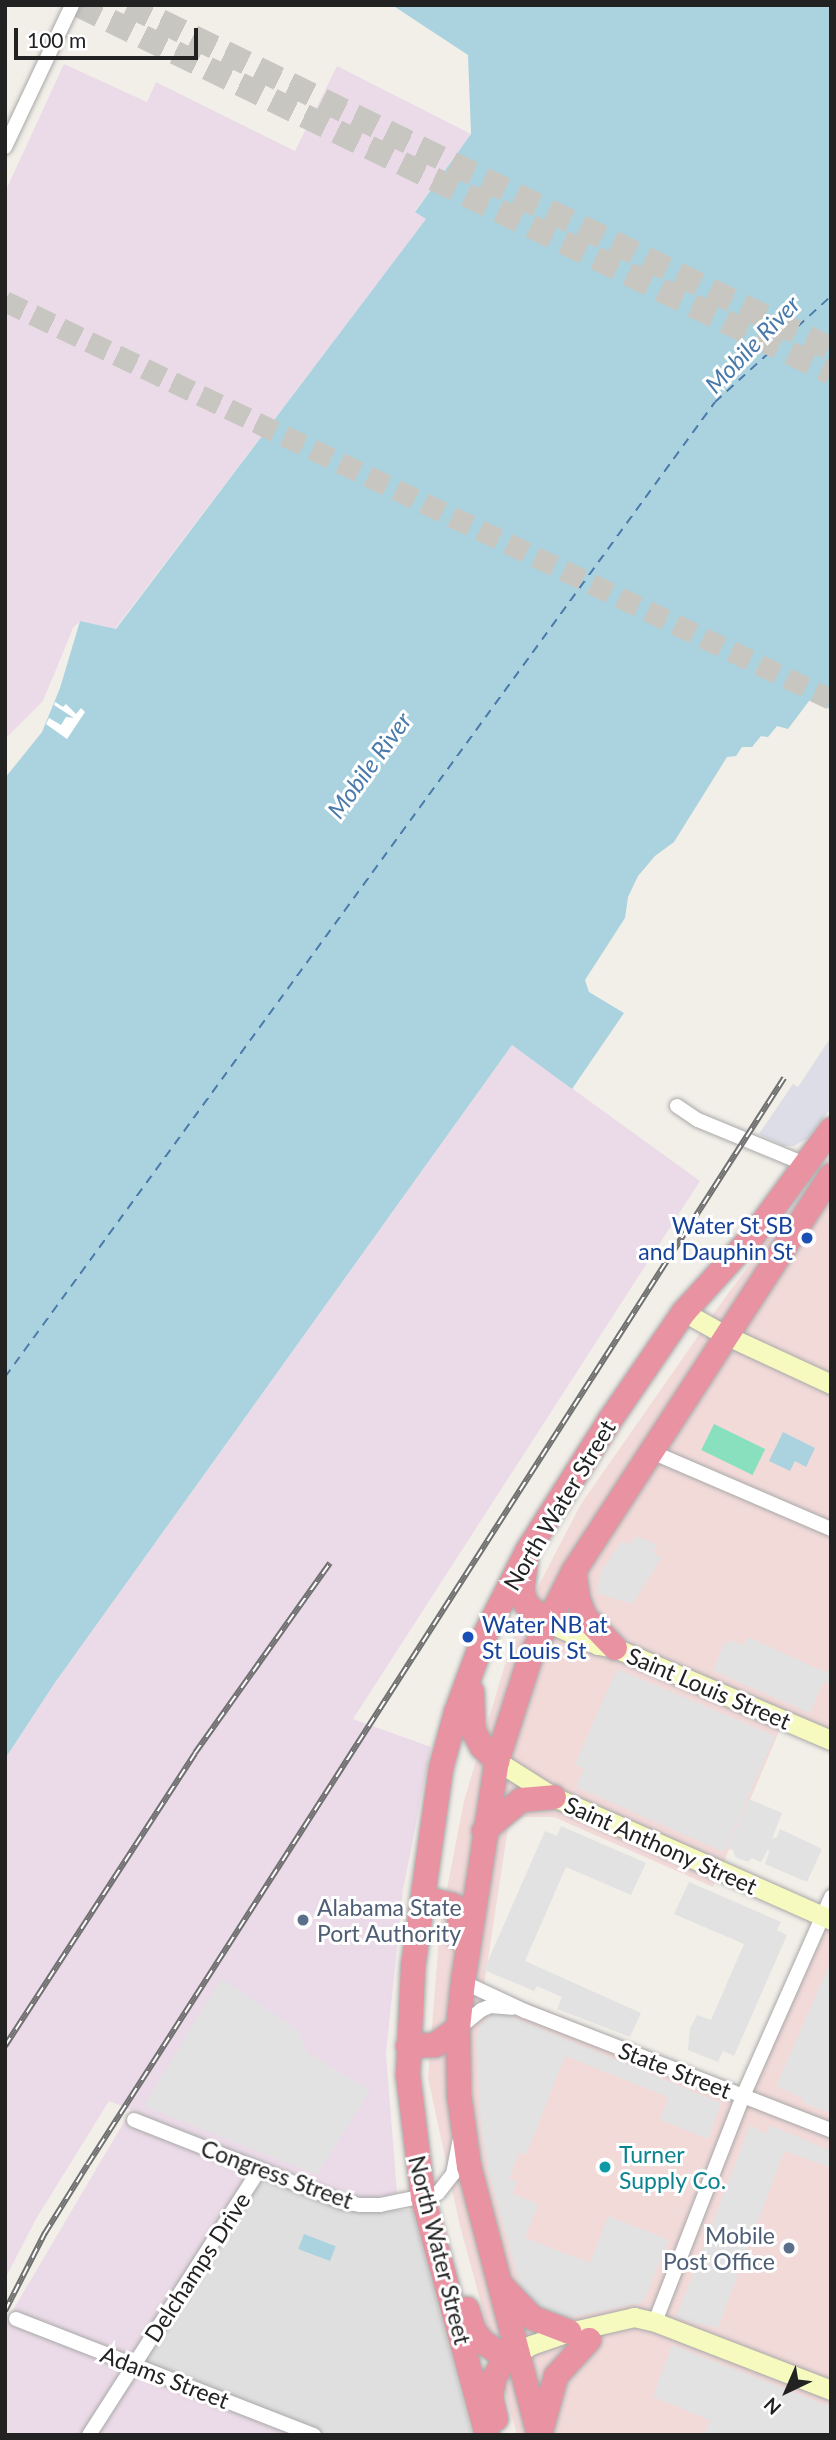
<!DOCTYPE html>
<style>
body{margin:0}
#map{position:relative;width:836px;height:2440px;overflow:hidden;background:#f2efe9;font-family:Lato,sans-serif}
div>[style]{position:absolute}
.residential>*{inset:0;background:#e0dfdf}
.commercial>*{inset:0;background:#f2dad9}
.industrial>*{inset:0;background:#ebdbe8}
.pitch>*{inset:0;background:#88e0be;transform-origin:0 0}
.parking>*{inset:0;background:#e2e2e2}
.plaza>*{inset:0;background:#dddde8}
.water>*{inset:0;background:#aad3df;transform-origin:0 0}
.pier>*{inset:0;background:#fff}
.ferry>*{height:2px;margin-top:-1px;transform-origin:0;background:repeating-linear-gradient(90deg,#4a7aab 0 9px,transparent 0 16px)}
.primary-tunnel>*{height:21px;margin-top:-10.5px;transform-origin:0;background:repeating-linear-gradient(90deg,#c8c6c1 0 21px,transparent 0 31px)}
.highway-tunnel>*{height:24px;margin-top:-12px;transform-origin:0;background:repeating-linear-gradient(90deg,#c8c6c1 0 24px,transparent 0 36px)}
.roads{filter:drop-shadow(0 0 2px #a9a9a9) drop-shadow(0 0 2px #a9a9a9)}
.street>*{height:14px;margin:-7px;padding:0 7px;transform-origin:7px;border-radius:7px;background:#fff}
.secondary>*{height:19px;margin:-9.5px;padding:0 9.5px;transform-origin:9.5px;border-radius:9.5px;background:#f7fabf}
.highway>*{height:24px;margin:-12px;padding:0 12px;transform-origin:12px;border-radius:12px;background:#e892a2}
.rail>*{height:6px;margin-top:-3px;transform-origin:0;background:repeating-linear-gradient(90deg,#fff 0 10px,#707070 0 20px);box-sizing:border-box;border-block:2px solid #707070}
.dots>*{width:19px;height:19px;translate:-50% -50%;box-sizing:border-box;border:4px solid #fff;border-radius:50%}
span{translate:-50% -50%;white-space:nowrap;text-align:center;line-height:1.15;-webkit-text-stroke:6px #fff;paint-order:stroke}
.transit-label{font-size:23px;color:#164399}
.right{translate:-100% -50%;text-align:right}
.left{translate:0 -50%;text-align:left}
.street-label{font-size:23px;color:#222}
.service-label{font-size:23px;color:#4e5e75}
.culture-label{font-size:23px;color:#0d838f}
.water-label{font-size:24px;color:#4a7aab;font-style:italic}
.frame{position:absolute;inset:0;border:7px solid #222;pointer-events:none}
.north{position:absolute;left:752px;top:2356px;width:70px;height:70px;-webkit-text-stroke:5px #fff;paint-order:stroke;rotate:224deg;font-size:19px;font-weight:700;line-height:28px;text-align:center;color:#222}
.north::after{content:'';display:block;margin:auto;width:24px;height:32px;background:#222;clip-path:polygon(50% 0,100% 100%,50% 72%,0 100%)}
.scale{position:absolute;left:14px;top:28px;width:184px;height:32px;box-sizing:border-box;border:4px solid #222;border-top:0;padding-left:9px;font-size:21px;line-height:24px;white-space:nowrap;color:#222;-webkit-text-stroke:5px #fff;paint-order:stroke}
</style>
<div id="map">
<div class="residential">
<div style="clip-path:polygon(262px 2176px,354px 2211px,412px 2210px,472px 2435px,331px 2435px,144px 2361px)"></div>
</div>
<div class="commercial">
<div style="clip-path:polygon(831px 1155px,831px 1748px,781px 1727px,713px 1887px,554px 1817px,523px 1817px,508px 1828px,484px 1985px,739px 2088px,831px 1880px,831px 2435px,517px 2435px,460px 2226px,428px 2078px,440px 1925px,464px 1801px,515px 1631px,581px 1504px,724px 1299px)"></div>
</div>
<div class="industrial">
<div style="clip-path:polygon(64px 64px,147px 102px,156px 82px,295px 151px,337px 66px,471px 134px,415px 211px,427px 218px,115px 629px,80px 621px,73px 628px,43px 701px,5px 739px,5px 192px)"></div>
<div style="clip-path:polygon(512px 1045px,700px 1181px,353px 1719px,431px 1747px,403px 1890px,386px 2054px,397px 2193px,363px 2201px,269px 2164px,144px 2361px,331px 2435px,5px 2435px,5px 2328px,10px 2315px,131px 2110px,109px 2101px,36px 2219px,5px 2279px,5px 1759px,54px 1684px)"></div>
</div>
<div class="pitch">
<div style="left:714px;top:1424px;width:57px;height:29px;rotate:26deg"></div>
</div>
<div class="parking">
<div style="clip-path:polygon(636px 1536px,657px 1545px,653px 1552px,662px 1558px,632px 1604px,596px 1593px,601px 1571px,622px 1541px,630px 1544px)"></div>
<div style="clip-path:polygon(748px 1637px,827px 1673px,831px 1665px,831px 1685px,823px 1682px,810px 1713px,713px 1671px,724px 1643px,734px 1641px,743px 1646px)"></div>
<div style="clip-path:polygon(617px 1669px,775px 1736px,724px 1852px,576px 1787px,584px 1769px,575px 1764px)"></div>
<div style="clip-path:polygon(749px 1799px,782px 1813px,772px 1839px,777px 1837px,780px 1829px,822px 1849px,807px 1882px,765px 1864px,769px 1853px,768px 1849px,761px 1862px,752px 1858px,748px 1862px,735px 1857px,733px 1850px,727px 1848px)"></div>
<div style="clip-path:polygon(561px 1826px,646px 1863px,631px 1895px,566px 1867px,525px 1961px,641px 2013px,630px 2037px,557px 2009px,562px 1997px,537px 1986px,534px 1991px,484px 1970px,545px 1831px,557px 1836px)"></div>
<div style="clip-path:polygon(689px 1882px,781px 1922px,777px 1930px,787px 1935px,734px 2056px,723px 2051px,718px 2062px,688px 2050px,690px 2028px,697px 2015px,711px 2020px,744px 1944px,674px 1914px)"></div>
<div style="clip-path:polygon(831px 1961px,831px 2113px,805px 2104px,802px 2098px,776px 2086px)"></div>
<div style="clip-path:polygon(221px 1979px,299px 2031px,307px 2052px,370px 2091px,317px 2175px,144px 2106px)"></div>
<div style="clip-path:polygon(500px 2012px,721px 2103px,708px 2139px,660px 2120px,668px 2097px,565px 2056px,526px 2155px,519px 2153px,509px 2179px,517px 2182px,513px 2194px,538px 2204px,525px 2238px,590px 2263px,608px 2216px,669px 2240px,643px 2302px,573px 2317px,558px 2316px,535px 2306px,520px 2285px,488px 2170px,481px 2128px,476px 2038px,480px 2026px,490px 2016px)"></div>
<div style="clip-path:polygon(750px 2125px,765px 2134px,770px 2125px,831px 2151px,831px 2168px,784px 2151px,718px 2328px,676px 2318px)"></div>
<div style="clip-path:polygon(672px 2345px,831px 2407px,831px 2435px,705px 2435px,710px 2420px,653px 2397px)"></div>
</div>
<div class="plaza">
<div style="clip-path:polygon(831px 1037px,831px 1108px,808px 1138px,794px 1146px,784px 1146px,759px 1134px,793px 1084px,798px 1087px)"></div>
</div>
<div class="water">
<div style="clip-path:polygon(392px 5px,831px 5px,831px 710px,816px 700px,809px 701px,788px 729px,777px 726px,768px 737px,761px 736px,752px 747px,742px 747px,736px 756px,727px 757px,674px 842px,655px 856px,638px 876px,628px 897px,625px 918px,585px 980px,589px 992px,624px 1013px,572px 1089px,512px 1045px,54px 1684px,5px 1759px,5px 778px,42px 732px,60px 688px,80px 621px,116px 629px,426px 219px,415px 212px,471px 134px,468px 55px)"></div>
<div style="clip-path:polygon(783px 1432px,815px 1448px,806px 1467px,795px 1461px,790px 1471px,769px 1461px)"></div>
<div style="left:304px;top:2234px;width:34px;height:16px;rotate:21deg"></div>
</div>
<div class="pier">
<div style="clip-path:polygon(55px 702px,63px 707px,66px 704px,76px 714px,81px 708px,85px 712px,67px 739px,46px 724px,49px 718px,61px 725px,66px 717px,74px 718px,54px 705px)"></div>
</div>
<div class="ferry">
<div style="left:5px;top:1377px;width:1206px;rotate:-53.94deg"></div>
<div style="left:715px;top:402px;width:157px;rotate:-42.4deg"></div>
</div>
<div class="primary-tunnel">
<div style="left:5px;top:301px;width:917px;rotate:25.73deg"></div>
</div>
<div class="highway-tunnel">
<div style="left:78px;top:5px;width:838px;rotate:26.05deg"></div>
<div style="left:128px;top:5px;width:783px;rotate:26.07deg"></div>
</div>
<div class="roads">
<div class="street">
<div style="left:5px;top:147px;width:157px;rotate:-64.7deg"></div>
<div style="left:677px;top:1106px;width:25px;rotate:34deg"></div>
<div style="left:698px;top:1120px;width:118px;rotate:22.4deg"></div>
<div style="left:652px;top:1452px;width:195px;rotate:23.3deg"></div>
<div style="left:463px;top:1982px;width:68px;rotate:25.1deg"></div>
<div style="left:525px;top:2011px;width:328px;rotate:21.3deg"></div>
<div style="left:459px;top:2028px;width:28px;rotate:-39deg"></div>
<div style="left:481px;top:2010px;width:11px;rotate:-22deg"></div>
<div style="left:491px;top:2006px;width:21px;rotate:5deg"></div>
<div style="left:134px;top:2120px;width:224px;rotate:21.5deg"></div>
<div style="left:342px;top:2202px;width:18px;rotate:9deg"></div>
<div style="left:360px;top:2205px;width:20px"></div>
<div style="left:380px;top:2205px;width:59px;rotate:-11.7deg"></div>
<div style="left:438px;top:2193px;width:24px;rotate:-52deg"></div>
<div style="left:453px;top:2174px;width:33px;rotate:-79deg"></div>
<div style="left:16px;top:2319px;width:320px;rotate:21.3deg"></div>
<div style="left:655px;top:2322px;width:243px;rotate:-68.7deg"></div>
<div style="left:743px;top:2096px;width:218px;rotate:-66.1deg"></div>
<div style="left:89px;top:2435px;width:316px;rotate:-57.3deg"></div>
</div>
<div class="secondary">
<div style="left:684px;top:1312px;width:47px;rotate:29.3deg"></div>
<div style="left:725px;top:1335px;width:117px;rotate:24.8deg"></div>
<div style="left:547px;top:1622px;width:56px;rotate:24.3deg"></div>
<div style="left:598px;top:1645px;width:17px;rotate:10deg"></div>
<div style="left:615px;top:1648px;width:235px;rotate:23.1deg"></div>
<div style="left:497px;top:1761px;width:67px;rotate:32.3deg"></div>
<div style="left:554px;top:1797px;width:303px;rotate:23.9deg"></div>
<div style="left:517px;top:2354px;width:17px;rotate:-33deg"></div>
<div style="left:531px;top:2345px;width:40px;rotate:-18.9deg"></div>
<div style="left:569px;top:2332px;width:67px;rotate:-13deg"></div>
<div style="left:634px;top:2317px;width:22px;rotate:13deg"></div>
<div style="left:655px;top:2322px;width:189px;rotate:21.1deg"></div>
</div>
<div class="highway">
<div style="left:526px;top:1560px;width:31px;rotate:97deg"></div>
<div style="left:522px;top:1591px;width:14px;rotate:73deg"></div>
<div style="left:526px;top:1604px;width:28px;rotate:41deg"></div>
<div style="left:574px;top:1571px;width:28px;rotate:82deg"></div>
<div style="left:578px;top:1599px;width:19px;rotate:69deg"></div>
<div style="left:585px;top:1617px;width:43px;rotate:45.9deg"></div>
<div style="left:472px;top:1692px;width:38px;rotate:88deg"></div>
<div style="left:473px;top:1730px;width:19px;rotate:62deg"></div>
<div style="left:482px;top:1747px;width:21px;rotate:43deg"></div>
<div style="left:484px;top:1831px;width:48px;rotate:-40deg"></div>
<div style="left:521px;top:1800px;width:33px;rotate:-5deg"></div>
<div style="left:423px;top:1898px;width:30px;rotate:14deg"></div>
<div style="left:452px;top:1905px;width:9px;rotate:32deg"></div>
<div style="left:460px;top:1910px;width:27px;rotate:92deg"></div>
<div style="left:408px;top:2046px;width:27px;rotate:-2deg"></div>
<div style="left:435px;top:2045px;width:29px;rotate:-36deg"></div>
<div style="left:502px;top:2286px;width:45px;rotate:45.9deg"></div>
<div style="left:533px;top:2318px;width:39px;rotate:21deg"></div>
<div style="left:467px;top:2309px;width:20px;rotate:72deg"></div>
<div style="left:473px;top:2328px;width:15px;rotate:58deg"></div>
<div style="left:481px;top:2341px;width:24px;rotate:33deg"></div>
<div style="left:501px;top:2354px;width:16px"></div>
<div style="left:496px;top:2419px;width:23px;rotate:-103deg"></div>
<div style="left:491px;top:2397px;width:19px;rotate:-81deg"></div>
<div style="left:494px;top:2378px;width:20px;rotate:-60deg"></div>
<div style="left:504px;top:2361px;width:15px;rotate:-28deg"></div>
<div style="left:541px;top:2431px;width:57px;rotate:-74.7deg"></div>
<div style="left:556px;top:2376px;width:49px;rotate:-47.5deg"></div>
<div style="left:487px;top:2435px;width:246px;rotate:-105.1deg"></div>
<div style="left:423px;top:2197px;width:123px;rotate:-97deg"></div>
<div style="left:408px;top:2075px;width:108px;rotate:-87.3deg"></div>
<div style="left:413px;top:1967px;width:201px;rotate:-82deg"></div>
<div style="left:441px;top:1768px;width:57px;rotate:-74.7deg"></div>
<div style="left:456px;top:1713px;width:81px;rotate:-69.8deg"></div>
<div style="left:484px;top:1637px;width:97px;rotate:-63.2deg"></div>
<div style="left:528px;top:1550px;width:154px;rotate:-57.8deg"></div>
<div style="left:610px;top:1420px;width:131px;rotate:-55.6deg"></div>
<div style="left:684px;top:1312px;width:103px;rotate:-47.8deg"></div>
<div style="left:753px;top:1236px;width:132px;rotate:-53.7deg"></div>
<div style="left:539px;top:2435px;width:277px;rotate:-104.6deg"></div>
<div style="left:469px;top:2167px;width:73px;rotate:-97.9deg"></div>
<div style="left:459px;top:2095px;width:67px;rotate:-90.9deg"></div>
<div style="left:458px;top:2028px;width:46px;rotate:-83.8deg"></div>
<div style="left:463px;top:1982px;width:224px;rotate:-81.3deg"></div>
<div style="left:497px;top:1761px;width:108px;rotate:-72.2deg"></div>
<div style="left:530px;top:1658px;width:97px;rotate:-63.2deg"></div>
<div style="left:574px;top:1571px;width:471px;rotate:-57deg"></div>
</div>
</div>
<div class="rail">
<div style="left:5px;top:2046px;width:349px;rotate:-57deg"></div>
<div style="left:195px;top:1753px;width:233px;rotate:-54.6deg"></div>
<div style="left:5px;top:2311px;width:88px;rotate:-62.9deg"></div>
<div style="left:45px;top:2233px;width:81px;rotate:-58.1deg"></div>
<div style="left:88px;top:2164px;width:1290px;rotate:-57.34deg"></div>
</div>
<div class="dots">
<div style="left:807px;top:1238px;background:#1a4fb4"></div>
<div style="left:468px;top:1637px;background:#1a4fb4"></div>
<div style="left:303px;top:1920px;background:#5c6f8a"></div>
<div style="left:605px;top:2167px;background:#0f9aa8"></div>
<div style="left:789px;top:2248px;background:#5c6f8a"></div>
</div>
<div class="transit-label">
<span class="right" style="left:793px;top:1238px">Water St SB<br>and Dauphin St</span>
<span class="left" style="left:482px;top:1637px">Water NB at<br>St Louis St</span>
</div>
<div class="street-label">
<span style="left:559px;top:1505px;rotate:-59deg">North Water Street</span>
<span style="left:709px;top:1688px;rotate:23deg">Saint Louis Street</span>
<span style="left:661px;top:1845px;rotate:24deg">Saint Anthony Street</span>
<span style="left:675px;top:2070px;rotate:21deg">State Street</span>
<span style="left:277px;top:2174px;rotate:20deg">Congress Street</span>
<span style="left:440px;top:2250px;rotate:76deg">North Water Street</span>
<span style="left:197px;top:2267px;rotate:-57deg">Delchamps Drive</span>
<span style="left:165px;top:2377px;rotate:21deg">Adams Street</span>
</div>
<div class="service-label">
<span class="left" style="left:317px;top:1920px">Alabama State<br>Port Authority</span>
<span class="right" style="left:775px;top:2248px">Mobile<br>Post Office</span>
</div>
<div class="culture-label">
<span class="left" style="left:619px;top:2167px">Turner<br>Supply Co.</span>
</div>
<div class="water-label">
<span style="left:752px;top:344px;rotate:-46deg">Mobile River</span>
<span style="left:369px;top:765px;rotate:-54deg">Mobile River</span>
</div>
<div class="frame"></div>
<div class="north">N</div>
<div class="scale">100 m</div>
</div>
